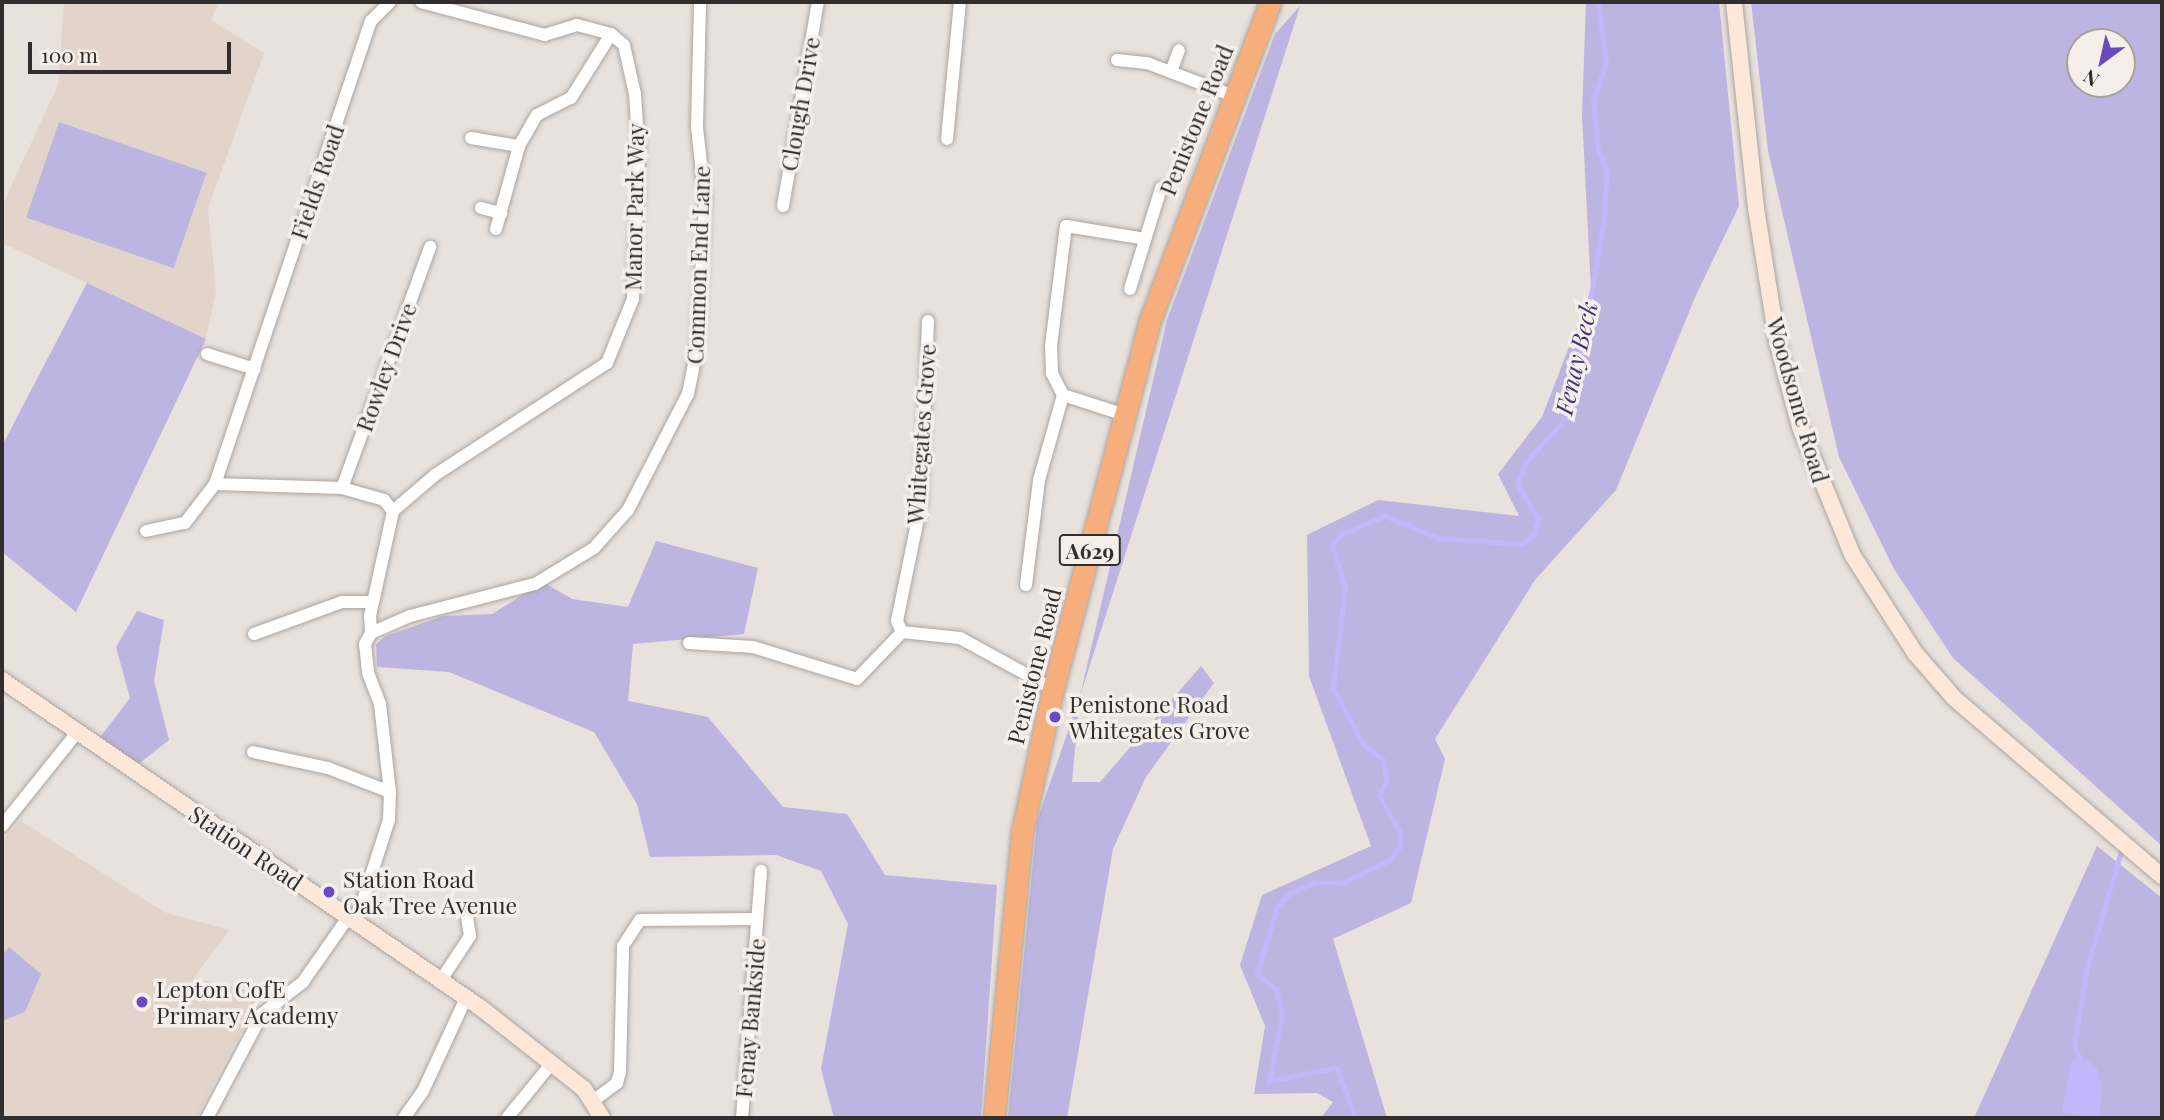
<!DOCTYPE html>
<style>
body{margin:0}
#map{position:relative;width:2164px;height:1120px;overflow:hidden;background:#e8e1dc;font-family:"Playfair Display",serif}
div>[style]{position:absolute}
.built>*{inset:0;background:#e2d4cb}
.green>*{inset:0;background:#bcb5e1;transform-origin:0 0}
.water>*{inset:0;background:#c3b7fb}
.stream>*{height:4.5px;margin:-2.25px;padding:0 2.25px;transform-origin:2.25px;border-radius:2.25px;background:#c3b7fb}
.roads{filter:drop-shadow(0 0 2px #aba49f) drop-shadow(0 0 2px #aba49f)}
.street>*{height:12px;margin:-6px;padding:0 6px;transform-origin:6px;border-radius:6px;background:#fff}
.secondary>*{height:16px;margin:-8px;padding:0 8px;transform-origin:8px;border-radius:8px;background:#fce7d8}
.highway>*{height:21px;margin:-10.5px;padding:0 10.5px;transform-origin:10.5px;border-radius:10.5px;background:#f5ae7c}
.dots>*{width:19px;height:19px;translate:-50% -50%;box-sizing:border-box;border:4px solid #f5eee9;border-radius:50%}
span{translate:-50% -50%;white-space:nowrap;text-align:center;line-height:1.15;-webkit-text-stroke:7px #f5eee9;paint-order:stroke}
.shield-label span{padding:2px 5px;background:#f5eee9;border:2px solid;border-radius:5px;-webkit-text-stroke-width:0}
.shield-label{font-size:21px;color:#312e2d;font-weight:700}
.street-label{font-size:23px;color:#312e2d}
.poi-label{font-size:23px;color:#312e2d}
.left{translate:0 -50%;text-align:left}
.water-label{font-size:24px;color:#45307e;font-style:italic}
.frame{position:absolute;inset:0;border:4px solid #312e2d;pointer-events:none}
.north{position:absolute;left:2066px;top:28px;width:70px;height:70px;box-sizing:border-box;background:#f5eee9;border:2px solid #a7a19e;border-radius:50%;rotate:213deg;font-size:19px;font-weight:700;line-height:28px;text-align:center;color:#312e2d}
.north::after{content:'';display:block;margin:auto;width:24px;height:32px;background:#6b49c2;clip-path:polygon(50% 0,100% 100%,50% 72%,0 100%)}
.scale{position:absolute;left:28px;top:42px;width:203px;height:32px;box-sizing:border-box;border:4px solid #312e2d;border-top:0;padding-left:9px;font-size:21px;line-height:24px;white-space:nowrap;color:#312e2d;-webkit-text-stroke:5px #f5eee9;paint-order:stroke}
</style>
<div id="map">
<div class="built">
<div style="clip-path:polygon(64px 2px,219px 2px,211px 20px,264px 53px,208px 208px,216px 291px,206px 339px,2px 243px,2px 206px,58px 85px)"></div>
<div style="clip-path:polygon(21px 821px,164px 912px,229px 930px,194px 978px,261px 993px,196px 1118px,2px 1118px,2px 1021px,25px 1012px,2px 955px,2px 840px)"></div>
</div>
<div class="green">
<div style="clip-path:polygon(1586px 2px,1719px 2px,1739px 206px,1696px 295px,1616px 490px,1535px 580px,1435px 739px,1445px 759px,1411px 903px,1333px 939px,1387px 1118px,1321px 1118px,1333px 1102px,1317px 1093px,1254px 1094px,1265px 1026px,1240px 965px,1262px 895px,1371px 846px,1309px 676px,1307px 535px,1378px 500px,1519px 516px,1498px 474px,1542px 417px,1591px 290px,1582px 114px)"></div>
<div style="clip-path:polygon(evenodd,1751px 2px,2162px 2px,2162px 846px,1953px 658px,1894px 569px,1839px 457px,1768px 151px,1751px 2px,2080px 42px,2122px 42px,2122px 84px,2080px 84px,2080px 42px)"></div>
<div style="clip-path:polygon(1300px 6px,1080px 696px,1072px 782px,1100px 782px,1201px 666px,1214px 683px,1146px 777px,1113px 849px,1067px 1118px,1008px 1118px,1037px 821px,1080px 696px,1167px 320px,1275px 34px)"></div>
<div style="left:59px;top:122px;width:156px;height:101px;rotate:19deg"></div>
<div style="clip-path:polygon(87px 283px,206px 339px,76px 612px,2px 552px,2px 446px)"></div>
<div style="clip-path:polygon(656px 541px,758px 568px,744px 634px,633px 644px,628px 701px,708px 717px,783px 807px,847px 814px,885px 875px,997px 885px,981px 1118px,834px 1118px,821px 1069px,848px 924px,821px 871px,776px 855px,650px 857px,637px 804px,594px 732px,449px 672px,377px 667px,376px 644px,386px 636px,443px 616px,492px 614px,543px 582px,572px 599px,628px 607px)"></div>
<div style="clip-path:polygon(137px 611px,164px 620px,154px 681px,169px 740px,136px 766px,98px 740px,130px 698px,116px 647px)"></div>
<div style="clip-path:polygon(2097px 846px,2162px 898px,2162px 1118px,1974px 1118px)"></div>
<div style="clip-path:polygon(9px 947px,41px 974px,25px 1012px,2px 1021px,2px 955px)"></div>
</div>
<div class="water">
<div style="clip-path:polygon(2072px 1059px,2087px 1060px,2097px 1068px,2102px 1089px,2099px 1118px,2062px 1112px)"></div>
</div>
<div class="stream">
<div style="left:2080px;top:1059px;width:15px;rotate:-113deg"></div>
<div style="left:2074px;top:1045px;width:78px;rotate:-80.4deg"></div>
<div style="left:2087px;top:968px;width:121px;rotate:-73.7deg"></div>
<div style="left:1355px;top:1118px;width:53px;rotate:-109.8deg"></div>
<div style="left:1337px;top:1068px;width:69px;rotate:168.4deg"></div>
<div style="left:1269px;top:1082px;width:68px;rotate:-79deg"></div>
<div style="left:1282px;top:1015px;width:26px;rotate:-103deg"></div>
<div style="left:1276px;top:990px;width:25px;rotate:-140deg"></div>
<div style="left:1257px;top:974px;width:70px;rotate:-73.4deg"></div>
<div style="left:1277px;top:907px;width:19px;rotate:-47deg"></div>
<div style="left:1290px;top:893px;width:26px;rotate:-23deg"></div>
<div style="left:1314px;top:883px;width:27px"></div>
<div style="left:1341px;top:883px;width:54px;rotate:-25.1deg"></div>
<div style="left:1390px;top:860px;width:17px;rotate:-54deg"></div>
<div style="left:1400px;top:846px;width:13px;rotate:-90deg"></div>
<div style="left:1400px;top:833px;width:43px;rotate:-119.6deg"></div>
<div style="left:1379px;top:796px;width:16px;rotate:-63deg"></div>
<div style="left:1386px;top:782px;width:22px;rotate:-98deg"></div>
<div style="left:1383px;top:760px;width:25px;rotate:-143deg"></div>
<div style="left:1363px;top:745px;width:64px;rotate:-117.8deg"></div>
<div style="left:1333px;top:688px;width:101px;rotate:-83.2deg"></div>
<div style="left:1345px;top:588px;width:45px;rotate:-106.8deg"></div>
<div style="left:1332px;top:545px;width:14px;rotate:-51deg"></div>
<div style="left:1341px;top:534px;width:48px;rotate:-22.2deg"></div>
<div style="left:1385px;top:516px;width:58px;rotate:22.2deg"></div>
<div style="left:1439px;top:538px;width:83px;rotate:4.1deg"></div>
<div style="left:1522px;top:544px;width:16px;rotate:-40deg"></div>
<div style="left:1534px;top:534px;width:15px;rotate:-74deg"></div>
<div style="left:1538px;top:520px;width:42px;rotate:-120.3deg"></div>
<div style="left:1517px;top:484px;width:22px;rotate:-69deg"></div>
<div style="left:1525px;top:463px;width:61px;rotate:-47.7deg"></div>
<div style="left:1566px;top:418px;width:36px;rotate:-85deg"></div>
<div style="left:1569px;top:382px;width:26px;rotate:-65deg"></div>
<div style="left:1580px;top:358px;width:134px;rotate:-80.1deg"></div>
<div style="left:1603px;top:226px;width:54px;rotate:-85.8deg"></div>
<div style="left:1607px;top:172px;width:24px;rotate:-112deg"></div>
<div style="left:1598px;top:150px;width:49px;rotate:-95.8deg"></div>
<div style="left:1593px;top:101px;width:40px;rotate:-71.1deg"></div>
<div style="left:1606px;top:63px;width:62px;rotate:-97.5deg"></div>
</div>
<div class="roads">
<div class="street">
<div style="left:1117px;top:60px;width:30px;rotate:6deg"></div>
<div style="left:1147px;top:63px;width:93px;rotate:20.8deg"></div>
<div style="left:1171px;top:72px;width:23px;rotate:-70deg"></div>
<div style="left:471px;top:138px;width:49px;rotate:9.5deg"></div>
<div style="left:947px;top:139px;width:138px;rotate:-84.6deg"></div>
<div style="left:783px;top:206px;width:207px;rotate:-80.3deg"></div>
<div style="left:481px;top:208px;width:21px;rotate:14deg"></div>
<div style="left:496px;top:229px;width:86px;rotate:-74.5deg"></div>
<div style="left:519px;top:146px;width:36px;rotate:-60deg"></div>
<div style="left:537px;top:115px;width:38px;rotate:-27deg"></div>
<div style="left:571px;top:98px;width:75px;rotate:-58deg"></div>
<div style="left:1130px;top:289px;width:106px;rotate:-72.9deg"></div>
<div style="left:928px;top:321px;width:183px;rotate:92.2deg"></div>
<div style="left:921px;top:504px;width:119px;rotate:101.6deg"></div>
<div style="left:897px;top:621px;width:12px;rotate:66deg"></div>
<div style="left:902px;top:632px;width:58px;rotate:5.9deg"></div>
<div style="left:960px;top:638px;width:106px;rotate:28.7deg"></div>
<div style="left:207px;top:354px;width:50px;rotate:17.4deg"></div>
<div style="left:1125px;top:415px;width:65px;rotate:-162.1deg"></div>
<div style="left:1063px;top:395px;width:25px;rotate:-117deg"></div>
<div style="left:1052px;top:373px;width:27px;rotate:-92deg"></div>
<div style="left:1051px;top:346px;width:121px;rotate:-82.9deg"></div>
<div style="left:1066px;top:226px;width:80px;rotate:9.3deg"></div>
<div style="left:215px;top:484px;width:489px;rotate:-71.4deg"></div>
<div style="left:371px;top:21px;width:27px;rotate:-45deg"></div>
<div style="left:342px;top:488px;width:257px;rotate:-69.9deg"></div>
<div style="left:146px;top:531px;width:40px;rotate:-12deg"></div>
<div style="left:185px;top:523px;width:49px;rotate:-52.4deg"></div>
<div style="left:215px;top:484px;width:127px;rotate:1.8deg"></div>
<div style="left:342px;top:488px;width:44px;rotate:15.9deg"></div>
<div style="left:384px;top:500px;width:14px;rotate:51deg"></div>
<div style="left:1026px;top:585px;width:106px;rotate:-82.9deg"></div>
<div style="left:1039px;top:480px;width:88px;rotate:-74.2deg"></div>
<div style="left:371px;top:633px;width:17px;rotate:-93deg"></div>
<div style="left:370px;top:616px;width:107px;rotate:-77.6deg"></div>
<div style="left:393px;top:511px;width:55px;rotate:-40.6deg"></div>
<div style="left:435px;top:475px;width:205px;rotate:-33.1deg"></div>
<div style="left:607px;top:363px;width:69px;rotate:-67.9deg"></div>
<div style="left:633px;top:299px;width:145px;rotate:-87.6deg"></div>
<div style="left:639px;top:154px;width:60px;rotate:-93.8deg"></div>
<div style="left:635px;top:94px;width:50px;rotate:-102.7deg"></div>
<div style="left:624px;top:45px;width:17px;rotate:-140deg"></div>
<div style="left:611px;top:34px;width:35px;rotate:-165deg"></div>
<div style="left:577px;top:25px;width:34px;rotate:163deg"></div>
<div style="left:545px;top:35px;width:128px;rotate:-165.1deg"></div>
<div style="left:254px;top:634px;width:94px;rotate:-20deg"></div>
<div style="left:342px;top:602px;width:31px"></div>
<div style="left:689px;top:643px;width:64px;rotate:3.6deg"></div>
<div style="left:753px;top:647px;width:109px;rotate:17.1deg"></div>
<div style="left:857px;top:679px;width:65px;rotate:-46.2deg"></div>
<div style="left:253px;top:752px;width:77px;rotate:12deg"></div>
<div style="left:328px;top:768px;width:66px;rotate:21.2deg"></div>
<div style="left:2px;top:826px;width:118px;rotate:-51.2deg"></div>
<div style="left:356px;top:922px;width:107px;rotate:-72.1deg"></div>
<div style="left:389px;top:820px;width:28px;rotate:-88deg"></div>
<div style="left:390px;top:792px;width:89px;rotate:-96.5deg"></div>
<div style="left:380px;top:704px;width:34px;rotate:-111deg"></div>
<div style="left:368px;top:672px;width:28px;rotate:-96deg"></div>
<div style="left:365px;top:644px;width:13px;rotate:-61deg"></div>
<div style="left:371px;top:633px;width:43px;rotate:-23.6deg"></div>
<div style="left:410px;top:616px;width:129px;rotate:-14.4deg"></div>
<div style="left:535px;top:584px;width:69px;rotate:-31.4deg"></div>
<div style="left:594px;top:548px;width:51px;rotate:-48.2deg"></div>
<div style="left:628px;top:510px;width:131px;rotate:-62.7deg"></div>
<div style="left:688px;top:394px;width:46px;rotate:-78.7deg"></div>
<div style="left:697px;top:349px;width:149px;rotate:-86.9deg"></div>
<div style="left:705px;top:200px;width:73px;rotate:-96.3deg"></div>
<div style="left:697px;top:127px;width:125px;rotate:-88.6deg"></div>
<div style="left:441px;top:980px;width:53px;rotate:-56.6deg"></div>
<div style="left:470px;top:936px;width:26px;rotate:-99deg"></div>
<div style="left:593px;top:1101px;width:30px;rotate:-37deg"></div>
<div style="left:617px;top:1083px;width:11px;rotate:-75deg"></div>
<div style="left:620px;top:1072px;width:126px;rotate:-88.6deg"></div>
<div style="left:623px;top:946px;width:31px;rotate:-57deg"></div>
<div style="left:640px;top:920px;width:117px;rotate:-0.5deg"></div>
<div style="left:207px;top:1118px;width:118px;rotate:-62.1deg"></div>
<div style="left:262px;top:1014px;width:52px;rotate:-38deg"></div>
<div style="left:303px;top:982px;width:80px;rotate:-55.1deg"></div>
<div style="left:404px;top:1118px;width:33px;rotate:-55deg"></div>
<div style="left:423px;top:1091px;width:102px;rotate:-65.2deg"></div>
<div style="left:507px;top:1118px;width:71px;rotate:-50.7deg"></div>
<div style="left:742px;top:1118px;width:248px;rotate:-85.6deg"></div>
</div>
<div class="secondary">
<div style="left:1734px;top:2px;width:207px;rotate:83.9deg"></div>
<div style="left:1756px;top:208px;width:135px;rotate:81deg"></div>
<div style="left:1777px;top:341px;width:89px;rotate:75deg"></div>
<div style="left:1800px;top:427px;width:139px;rotate:67.7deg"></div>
<div style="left:1853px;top:556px;width:115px;rotate:57.4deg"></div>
<div style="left:1915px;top:653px;width:60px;rotate:49.1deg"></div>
<div style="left:1954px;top:698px;width:274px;rotate:40.6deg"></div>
<div style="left:2px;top:680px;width:581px;rotate:34.4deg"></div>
<div style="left:481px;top:1008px;width:131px;rotate:38.2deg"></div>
<div style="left:584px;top:1089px;width:34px;rotate:58deg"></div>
</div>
<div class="highway">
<div style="left:994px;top:1118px;width:287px;rotate:-84.4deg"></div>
<div style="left:1022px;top:832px;width:146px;rotate:-77.8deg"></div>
<div style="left:1053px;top:689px;width:378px;rotate:-75.3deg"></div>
<div style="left:1149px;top:323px;width:343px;rotate:-69.3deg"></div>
</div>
</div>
<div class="dots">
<div style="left:1055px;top:717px;background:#6b49c2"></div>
<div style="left:329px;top:892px;background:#6b49c2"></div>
<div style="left:142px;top:1002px;background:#6b49c2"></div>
</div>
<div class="shield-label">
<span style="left:1090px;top:550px">A629</span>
</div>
<div class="street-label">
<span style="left:800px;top:104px;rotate:-80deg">Clough Drive</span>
<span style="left:1196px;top:120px;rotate:-68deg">Penistone Road</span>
<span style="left:317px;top:182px;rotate:-71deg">Fields Road</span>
<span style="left:634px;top:207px;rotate:-89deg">Manor Park Way</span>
<span style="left:698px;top:265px;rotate:-88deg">Common End Lane</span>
<span style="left:386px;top:367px;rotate:-70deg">Rowley Drive</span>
<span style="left:1798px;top:400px;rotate:74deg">Woodsome Road</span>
<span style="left:921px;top:434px;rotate:-86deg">Whitegates Grove</span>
<span style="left:1034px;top:666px;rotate:-76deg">Penistone Road</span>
<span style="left:246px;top:848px;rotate:34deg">Station Road</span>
<span style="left:750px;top:1018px;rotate:-85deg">Fenay Bankside</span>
</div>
<div class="poi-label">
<span class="left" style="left:1069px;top:717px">Penistone Road<br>Whitegates Grove</span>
<span class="left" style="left:343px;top:892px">Station Road<br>Oak Tree Avenue</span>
<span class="left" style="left:156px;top:1002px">Lepton CofE<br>Primary Academy</span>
</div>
<div class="water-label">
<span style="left:1576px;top:358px;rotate:-77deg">Fenay Beck</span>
</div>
<div class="frame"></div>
<div class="north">N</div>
<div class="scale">100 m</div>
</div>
